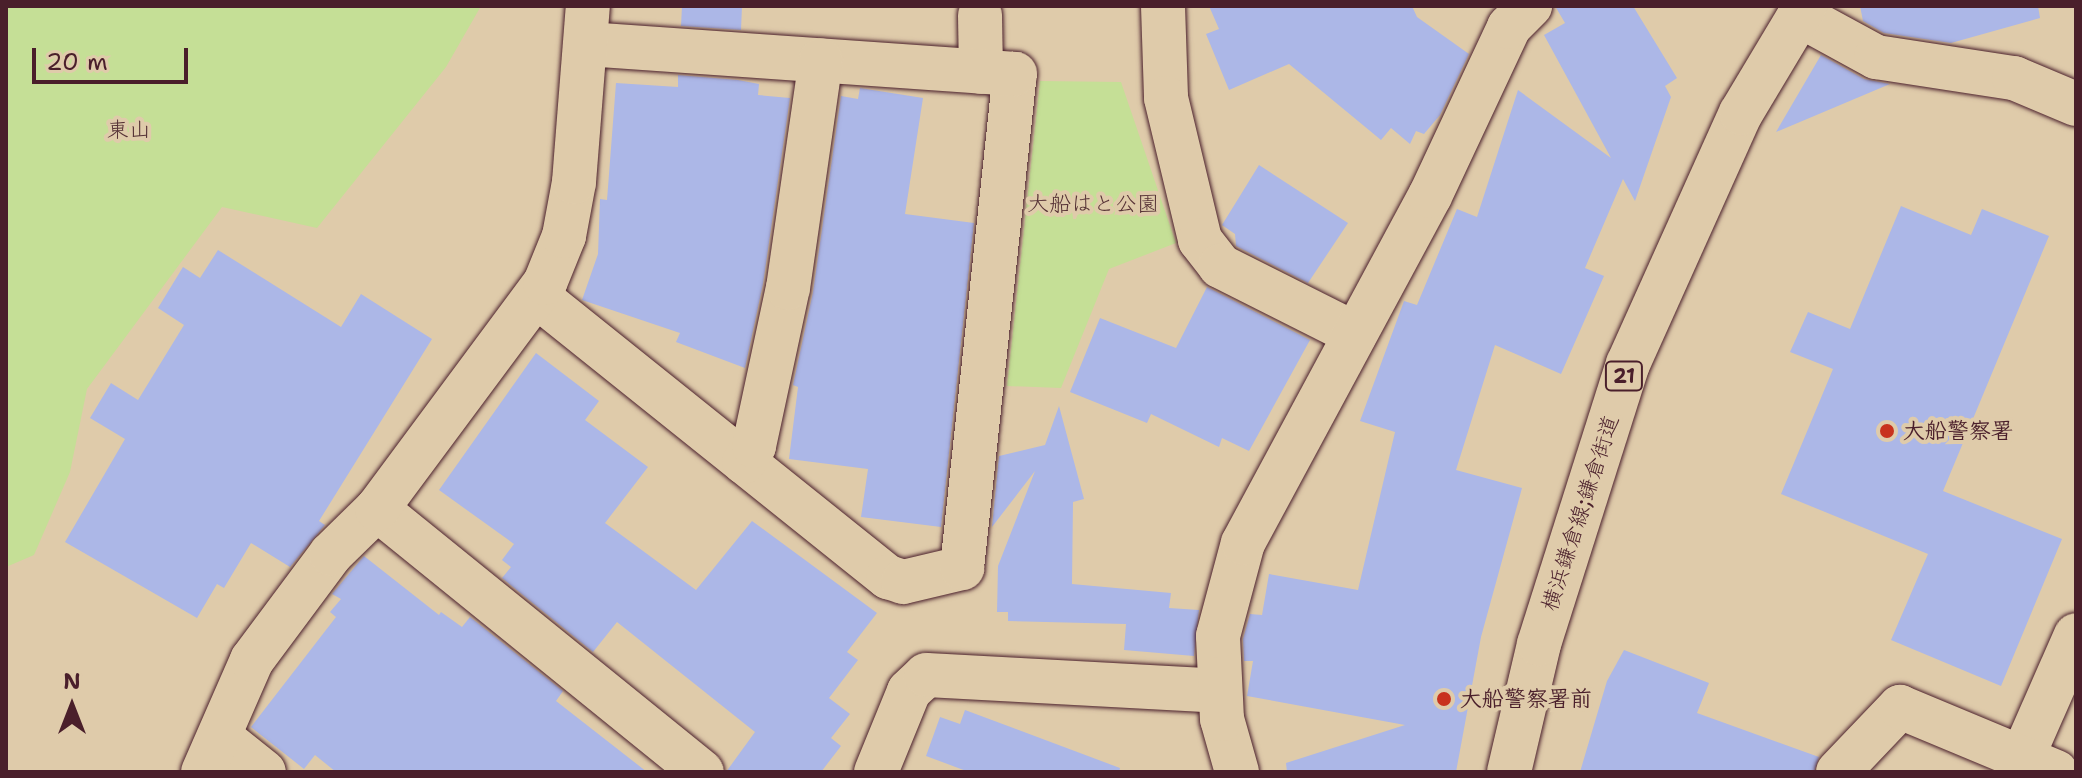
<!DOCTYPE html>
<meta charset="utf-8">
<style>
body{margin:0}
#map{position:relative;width:2082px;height:778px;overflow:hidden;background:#dfcbaa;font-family:"Shantell Sans","Klee One",sans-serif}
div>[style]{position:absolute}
.green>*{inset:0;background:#c5df96}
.building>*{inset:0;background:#acb7e7}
.roads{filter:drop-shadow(0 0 2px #4a1f2b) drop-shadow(0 0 2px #4a1f2b)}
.minor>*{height:44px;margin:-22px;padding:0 22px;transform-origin:22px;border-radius:22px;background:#dfcbaa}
.major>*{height:44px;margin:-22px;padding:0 22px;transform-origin:22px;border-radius:22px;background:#dfcbaa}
.dots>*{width:22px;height:22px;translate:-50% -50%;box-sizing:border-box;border:4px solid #dfcbaa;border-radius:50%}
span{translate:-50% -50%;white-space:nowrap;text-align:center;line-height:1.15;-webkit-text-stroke:8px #dfcbaa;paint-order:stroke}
.shield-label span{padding:2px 6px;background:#dfcbaa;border:2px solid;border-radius:6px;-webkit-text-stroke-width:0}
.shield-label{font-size:20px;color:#4a1f2b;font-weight:700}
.park-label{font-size:22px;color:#563236}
.poi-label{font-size:22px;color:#4a1f2b;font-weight:700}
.left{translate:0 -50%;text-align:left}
.street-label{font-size:22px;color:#4a1f2b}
.frame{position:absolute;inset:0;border:8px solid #4a1f2b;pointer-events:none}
.north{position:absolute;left:32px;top:666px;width:80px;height:80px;-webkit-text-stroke:6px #dfcbaa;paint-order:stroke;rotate:0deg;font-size:22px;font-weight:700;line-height:32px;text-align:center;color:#4a1f2b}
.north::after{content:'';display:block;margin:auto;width:28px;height:36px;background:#4a1f2b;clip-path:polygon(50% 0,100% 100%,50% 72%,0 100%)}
.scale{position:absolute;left:32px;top:48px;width:156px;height:36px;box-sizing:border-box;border:4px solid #4a1f2b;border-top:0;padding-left:10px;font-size:24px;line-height:28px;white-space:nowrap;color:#4a1f2b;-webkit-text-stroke:6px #dfcbaa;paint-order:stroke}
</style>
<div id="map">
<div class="green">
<div style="clip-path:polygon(6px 6px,481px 6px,446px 67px,317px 228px,222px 207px,87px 389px,70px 472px,34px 555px,6px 567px)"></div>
<div style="clip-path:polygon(1040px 81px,1121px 82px,1176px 243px,1109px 269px,1061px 388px,1007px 386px)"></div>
</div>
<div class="building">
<div style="clip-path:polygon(682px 6px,742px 6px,741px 30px,681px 26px)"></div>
<div style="clip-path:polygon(1209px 6px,1412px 6px,1417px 17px,1469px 54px,1440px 115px,1424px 134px,1416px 131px,1410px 144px,1391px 128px,1381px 140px,1289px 64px,1229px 90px,1206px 34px,1219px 29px)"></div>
<div style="clip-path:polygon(1555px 6px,1633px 6px,1677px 78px,1665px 86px,1671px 97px,1635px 201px,1623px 179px,1585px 268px,1604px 276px,1561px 374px,1495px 345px,1456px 470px,1522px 488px,1481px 637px,1456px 772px,1287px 772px,1286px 763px,1405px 725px,1247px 696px,1253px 661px,1244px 661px,1243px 639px,1250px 614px,1262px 615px,1269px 574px,1358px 590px,1395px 432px,1360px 421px,1404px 301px,1417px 305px,1457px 209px,1477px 217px,1518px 90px,1611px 158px,1544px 35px,1565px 23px)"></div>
<div style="clip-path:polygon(1860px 6px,2038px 6px,2040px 18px,1951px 43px,1884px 33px,1863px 21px)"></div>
<div style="clip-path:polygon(1821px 55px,1864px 79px,1890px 84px,1776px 132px)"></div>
<div style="clip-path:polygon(678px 75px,738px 80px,759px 84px,758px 95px,790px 98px,763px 284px,745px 368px,676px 342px,680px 333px,582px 300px,598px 254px,600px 199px,607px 200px,616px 83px,678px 87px)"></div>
<div style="clip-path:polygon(860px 88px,923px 98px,905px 214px,974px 223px,941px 527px,861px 517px,868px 469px,789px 459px,798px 387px,793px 385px,813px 292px,841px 96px,858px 99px)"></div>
<div style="clip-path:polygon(1259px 165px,1348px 223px,1308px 283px,1236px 246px,1235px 234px,1222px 225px)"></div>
<div style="clip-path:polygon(1901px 206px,1971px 235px,1982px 209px,2049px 236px,1943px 491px,2062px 539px,2001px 686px,1891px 640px,1928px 554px,1781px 494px,1833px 369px,1790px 352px,1808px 312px,1850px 329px)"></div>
<div style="clip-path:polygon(218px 250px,341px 327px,361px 294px,432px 339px,319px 521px,325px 525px,290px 567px,251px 543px,224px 588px,217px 584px,197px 618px,65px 542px,125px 439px,90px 418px,111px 383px,138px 400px,184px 325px,158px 308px,183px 267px,200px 278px)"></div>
<div style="clip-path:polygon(1207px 287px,1310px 340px,1249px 451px,1222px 438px,1219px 447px,1151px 414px,1147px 423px,1070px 392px,1100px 318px,1176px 348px)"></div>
<div style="clip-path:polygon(536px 353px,599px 401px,585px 420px,648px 467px,605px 523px,696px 590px,752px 521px,877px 613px,847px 652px,858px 660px,829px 698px,850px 714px,831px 738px,841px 746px,821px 772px,726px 772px,755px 732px,617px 622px,593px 652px,502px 578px,511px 567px,502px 560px,514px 544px,439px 490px)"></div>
<div style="clip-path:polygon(1059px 406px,1084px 499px,1073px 502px,1072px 584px,1171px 593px,1169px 608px,1199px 610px,1194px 656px,1124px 650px,1126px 624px,1008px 621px,1008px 612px,997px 612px,998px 566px,1035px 471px,992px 527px,999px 456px,1045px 445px)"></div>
<div style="clip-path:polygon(364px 556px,439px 615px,441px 612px,462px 627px,470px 617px,563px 691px,556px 701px,647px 772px,336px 772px,315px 755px,304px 769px,251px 727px,336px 617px,330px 612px,341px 599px,332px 594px)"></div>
<div style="clip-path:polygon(1624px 650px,1709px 683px,1697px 713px,1819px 757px,1814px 772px,1580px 772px,1607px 681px)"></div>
<div style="clip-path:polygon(965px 710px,1120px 768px,1119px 772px,969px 772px,926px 756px,940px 717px,960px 724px)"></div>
</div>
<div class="roads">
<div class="minor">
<div style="left:1163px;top:6px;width:92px;rotate:88.1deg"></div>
<div style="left:1166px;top:98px;width:146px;rotate:76.5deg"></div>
<div style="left:1200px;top:240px;width:33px;rotate:52deg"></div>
<div style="left:1220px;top:266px;width:151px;rotate:26.7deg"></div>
<div style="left:980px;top:15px;width:57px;rotate:89deg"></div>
<div style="left:1799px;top:15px;width:88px;rotate:28.6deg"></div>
<div style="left:1876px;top:57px;width:140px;rotate:8.7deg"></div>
<div style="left:2014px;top:78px;width:67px;rotate:22.8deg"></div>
<div style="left:537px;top:296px;width:450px;rotate:38.7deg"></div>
<div style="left:888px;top:577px;width:16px;rotate:18deg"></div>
<div style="left:903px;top:582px;width:61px;rotate:-13.3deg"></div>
<div style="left:962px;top:568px;width:497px;rotate:-83.9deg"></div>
<div style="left:1015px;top:74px;width:429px;rotate:-176deg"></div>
<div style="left:744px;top:462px;width:19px;rotate:-58deg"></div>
<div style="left:754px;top:446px;width:162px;rotate:-77.9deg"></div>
<div style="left:788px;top:288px;width:230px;rotate:-81.8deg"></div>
<div style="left:377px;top:509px;width:418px;rotate:39deg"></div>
<div style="left:220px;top:737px;width:56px;rotate:38.5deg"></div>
<div style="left:2022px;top:758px;width:134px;rotate:-66.3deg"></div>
<div style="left:203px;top:772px;width:122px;rotate:-66.4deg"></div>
<div style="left:252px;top:660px;width:132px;rotate:-53.3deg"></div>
<div style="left:331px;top:554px;width:64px;rotate:-44.4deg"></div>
<div style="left:377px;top:509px;width:282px;rotate:-53.4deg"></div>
<div style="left:545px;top:283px;width:51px;rotate:-68deg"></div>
<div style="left:564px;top:236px;width:55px;rotate:-79.5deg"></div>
<div style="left:574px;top:182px;width:177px;rotate:-85.5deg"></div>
<div style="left:876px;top:772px;width:87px;rotate:-67.8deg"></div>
<div style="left:909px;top:691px;width:23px;rotate:-43deg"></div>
<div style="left:926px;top:675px;width:294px;rotate:3.1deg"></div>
<div style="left:1237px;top:772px;width:55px;rotate:-105.8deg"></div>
<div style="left:1222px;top:719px;width:83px;rotate:-92.8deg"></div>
<div style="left:1218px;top:636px;width:96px;rotate:-75deg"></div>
<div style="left:1243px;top:543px;width:394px;rotate:-61.7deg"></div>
<div style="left:1430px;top:196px;width:187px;rotate:-64.9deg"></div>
<div style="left:1509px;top:27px;width:30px;rotate:-45deg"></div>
<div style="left:1838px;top:772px;width:90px;rotate:-46.4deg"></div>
<div style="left:1900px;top:707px;width:169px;rotate:22.6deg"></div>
</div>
<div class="major">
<div style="left:1509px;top:772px;width:131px;rotate:-76.8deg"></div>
<div style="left:1539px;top:644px;width:294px;rotate:-72.4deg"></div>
<div style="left:1628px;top:364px;width:275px;rotate:-65.8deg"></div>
<div style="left:1741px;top:113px;width:125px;rotate:-59.1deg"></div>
</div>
</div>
<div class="dots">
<div style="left:1887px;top:431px;background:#c8321e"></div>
<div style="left:1444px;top:699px;background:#c8321e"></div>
</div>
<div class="shield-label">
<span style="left:1624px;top:376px">21</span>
</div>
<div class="park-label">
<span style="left:129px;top:130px">東山</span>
<span style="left:1093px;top:204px">大船はと公園</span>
</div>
<div class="poi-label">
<span class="left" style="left:1903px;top:431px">大船警察署</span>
<span class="left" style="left:1460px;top:699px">大船警察署前</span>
</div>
<div class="street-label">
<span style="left:1580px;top:513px;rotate:-72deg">横浜鎌倉線;鎌倉街道</span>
</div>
<div class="frame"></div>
<div class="north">N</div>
<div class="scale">20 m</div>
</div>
